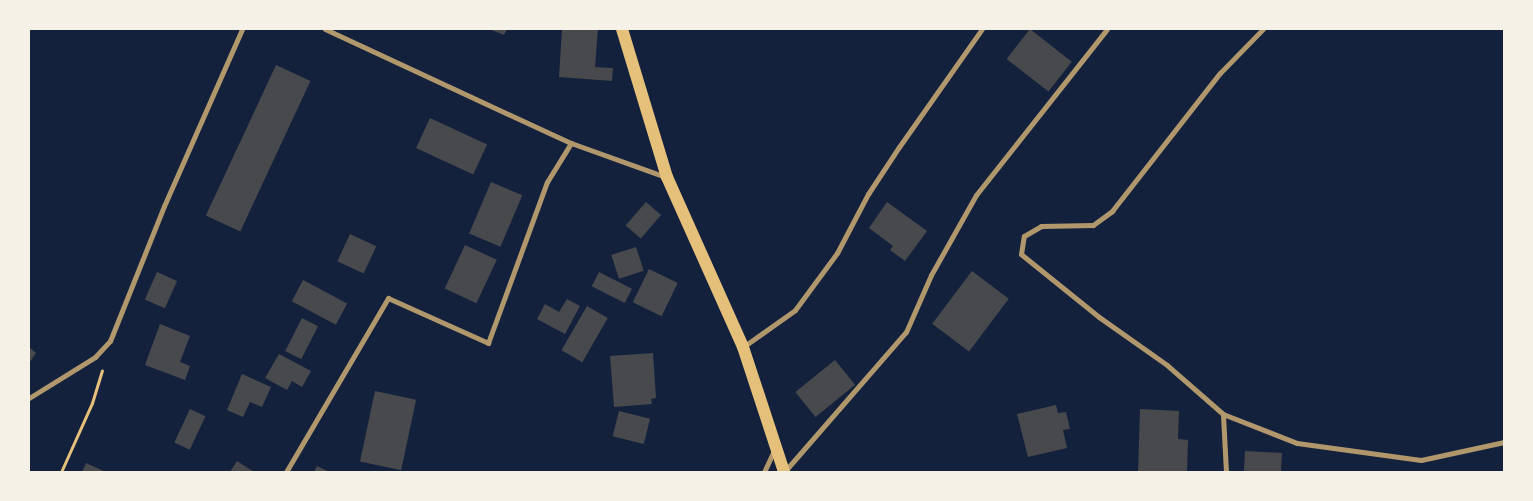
<!DOCTYPE html>
<style>
body{margin:0}
#map{position:relative;width:1533px;height:501px;overflow:hidden;background:#14213d;font-family:Arial,sans-serif}
div>[style]{position:absolute}
.building>*{inset:0;background:#48494c;transform-origin:0 0}
.path>*{height:3px;margin:-1.5px;padding:0 1.5px;transform-origin:1.5px;border-radius:1.5px;background:#e5c07b}
.minor>*{height:5px;margin:-2.5px;padding:0 2.5px;transform-origin:2.5px;border-radius:2.5px;background:#b1986c}
.primary>*{height:12px;margin:-6px;padding:0 6px;transform-origin:6px;border-radius:6px;background:#e5c07b}
span{translate:-50% -50%;white-space:nowrap;text-align:center;line-height:1.15;-webkit-text-stroke:4.5px #f6f1e7;paint-order:stroke}
.frame{position:absolute;inset:0;border:30px solid #f6f1e7;pointer-events:none}
</style>
<div id="map">
<div class="building">
<div style="clip-path:polygon(489px 29px,507px 29px,504px 35px)"></div>
<div style="clip-path:polygon(562px 29px,598px 29px,595px 67px,613px 68px,612px 81px,559px 77px)"></div>
<div style="left:1030px;top:29px;width:53px;height:38px;rotate:38deg"></div>
<div style="left:276px;top:65px;width:38px;height:166px;rotate:25deg"></div>
<div style="left:430px;top:118px;width:63px;height:33px;rotate:25deg"></div>
<div style="left:491px;top:182px;width:34px;height:56px;rotate:23deg"></div>
<div style="left:646px;top:202px;width:20px;height:31px;rotate:41deg"></div>
<div style="clip-path:polygon(887px 202px,927px 231px,905px 261px,890px 250px,893px 246px,869px 228px)"></div>
<div style="left:350px;top:234px;width:29px;height:30px;rotate:25deg"></div>
<div style="left:465px;top:245px;width:35px;height:48px;rotate:25deg"></div>
<div style="left:636px;top:247px;width:25px;height:26px;rotate:72deg"></div>
<div style="left:649px;top:269px;width:32px;height:37px;rotate:26deg"></div>
<div style="left:972px;top:271px;width:46px;height:66px;rotate:37deg"></div>
<div style="left:157px;top:272px;width:22px;height:30px;rotate:24deg"></div>
<div style="left:599px;top:272px;width:37px;height:16px;rotate:27deg"></div>
<div style="left:303px;top:280px;width:50px;height:24px;rotate:28deg"></div>
<div style="clip-path:polygon(567px 299px,580px 306px,565px 334px,537px 319px,545px 304px,559px 312px)"></div>
<div style="left:587px;top:306px;width:24px;height:51px;rotate:30deg"></div>
<div style="left:302px;top:318px;width:18px;height:37px;rotate:27deg"></div>
<div style="clip-path:polygon(160px 324px,190px 336px,180px 362px,190px 366px,185px 380px,145px 365px)"></div>
<div style="clip-path:polygon(29px 347px,36px 353px,29px 363px)"></div>
<div style="clip-path:polygon(653px 353px,656px 398px,651px 399px,652px 404px,614px 407px,610px 356px)"></div>
<div style="clip-path:polygon(279px 354px,311px 371px,302px 387px,292px 381px,287px 390px,265px 378px)"></div>
<div style="left:835px;top:360px;width:32px;height:51px;rotate:51deg"></div>
<div style="clip-path:polygon(242px 374px,271px 387px,262px 407px,250px 402px,243px 417px,227px 410px)"></div>
<div style="left:375px;top:391px;width:42px;height:72px;rotate:12deg"></div>
<div style="clip-path:polygon(1056px 405px,1058px 413px,1066px 412px,1070px 429px,1063px 430px,1067px 448px,1028px 457px,1017px 414px)"></div>
<div style="left:190px;top:409px;width:17px;height:37px;rotate:25deg"></div>
<div style="clip-path:polygon(1140px 409px,1179px 411px,1178px 439px,1188px 440px,1187px 472px,1138px 472px)"></div>
<div style="left:619px;top:411px;width:32px;height:26px;rotate:14deg"></div>
<div style="left:1245px;top:451px;width:37px;height:21px;rotate:3deg"></div>
<div style="clip-path:polygon(237px 461px,254px 472px,230px 472px)"></div>
<div style="clip-path:polygon(86px 463px,106px 472px,82px 472px)"></div>
<div style="clip-path:polygon(317px 466px,330px 472px,314px 472px)"></div>
</div>
<div class="path">
<div style="left:61px;top:472px;width:76px;rotate:-65.8deg"></div>
<div style="left:92px;top:403px;width:34px;rotate:-73deg"></div>
</div>
<div class="minor">
<div style="left:325px;top:29px;width:271px;rotate:24.9deg"></div>
<div style="left:571px;top:143px;width:101px;rotate:19.7deg"></div>
<div style="left:743px;top:347px;width:64px;rotate:-35.4deg"></div>
<div style="left:795px;top:310px;width:71px;rotate:-53.6deg"></div>
<div style="left:837px;top:253px;width:67px;rotate:-62.3deg"></div>
<div style="left:868px;top:194px;width:56px;rotate:-56.6deg"></div>
<div style="left:899px;top:147px;width:144px;rotate:-54.9deg"></div>
<div style="left:29px;top:398px;width:78px;rotate:-31.8deg"></div>
<div style="left:95px;top:357px;width:22px;rotate:-47deg"></div>
<div style="left:110px;top:341px;width:145px;rotate:-68.2deg"></div>
<div style="left:164px;top:206px;width:193px;rotate:-66.2deg"></div>
<div style="left:1223px;top:414px;width:79px;rotate:21.4deg"></div>
<div style="left:1297px;top:443px;width:125px;rotate:7.8deg"></div>
<div style="left:1421px;top:460px;width:85px;rotate:-12.2deg"></div>
<div style="left:785px;top:471px;width:184px;rotate:-49deg"></div>
<div style="left:906px;top:332px;width:62px;rotate:-66.3deg"></div>
<div style="left:931px;top:275px;width:92px;rotate:-60.6deg"></div>
<div style="left:976px;top:195px;width:211px;rotate:-51.7deg"></div>
<div style="left:286px;top:472px;width:202px;rotate:-59.6deg"></div>
<div style="left:388px;top:298px;width:110px;rotate:24.2deg"></div>
<div style="left:488px;top:343px;width:171px;rotate:-69.9deg"></div>
<div style="left:547px;top:182px;width:46px;rotate:-58.4deg"></div>
<div style="left:764px;top:472px;width:23px;rotate:-65deg"></div>
<div style="left:1226px;top:472px;width:58px;rotate:-93deg"></div>
<div style="left:1223px;top:414px;width:74px;rotate:-138.8deg"></div>
<div style="left:1167px;top:365px;width:83px;rotate:-144.8deg"></div>
<div style="left:1099px;top:317px;width:100px;rotate:-141.1deg"></div>
<div style="left:1021px;top:254px;width:18px;rotate:-81deg"></div>
<div style="left:1024px;top:236px;width:20px;rotate:-30deg"></div>
<div style="left:1041px;top:226px;width:52px;rotate:-1.1deg"></div>
<div style="left:1093px;top:225px;width:24px;rotate:-36deg"></div>
<div style="left:1112px;top:211px;width:175px;rotate:-52deg"></div>
<div style="left:1220px;top:73px;width:62px;rotate:-45.7deg"></div>
</div>
<div class="primary">
<div style="left:622px;top:29px;width:155px;rotate:73.1deg"></div>
<div style="left:667px;top:177px;width:186px;rotate:65.9deg"></div>
<div style="left:743px;top:347px;width:132px;rotate:71.8deg"></div>
</div>
<div class="frame"></div>
</div>
